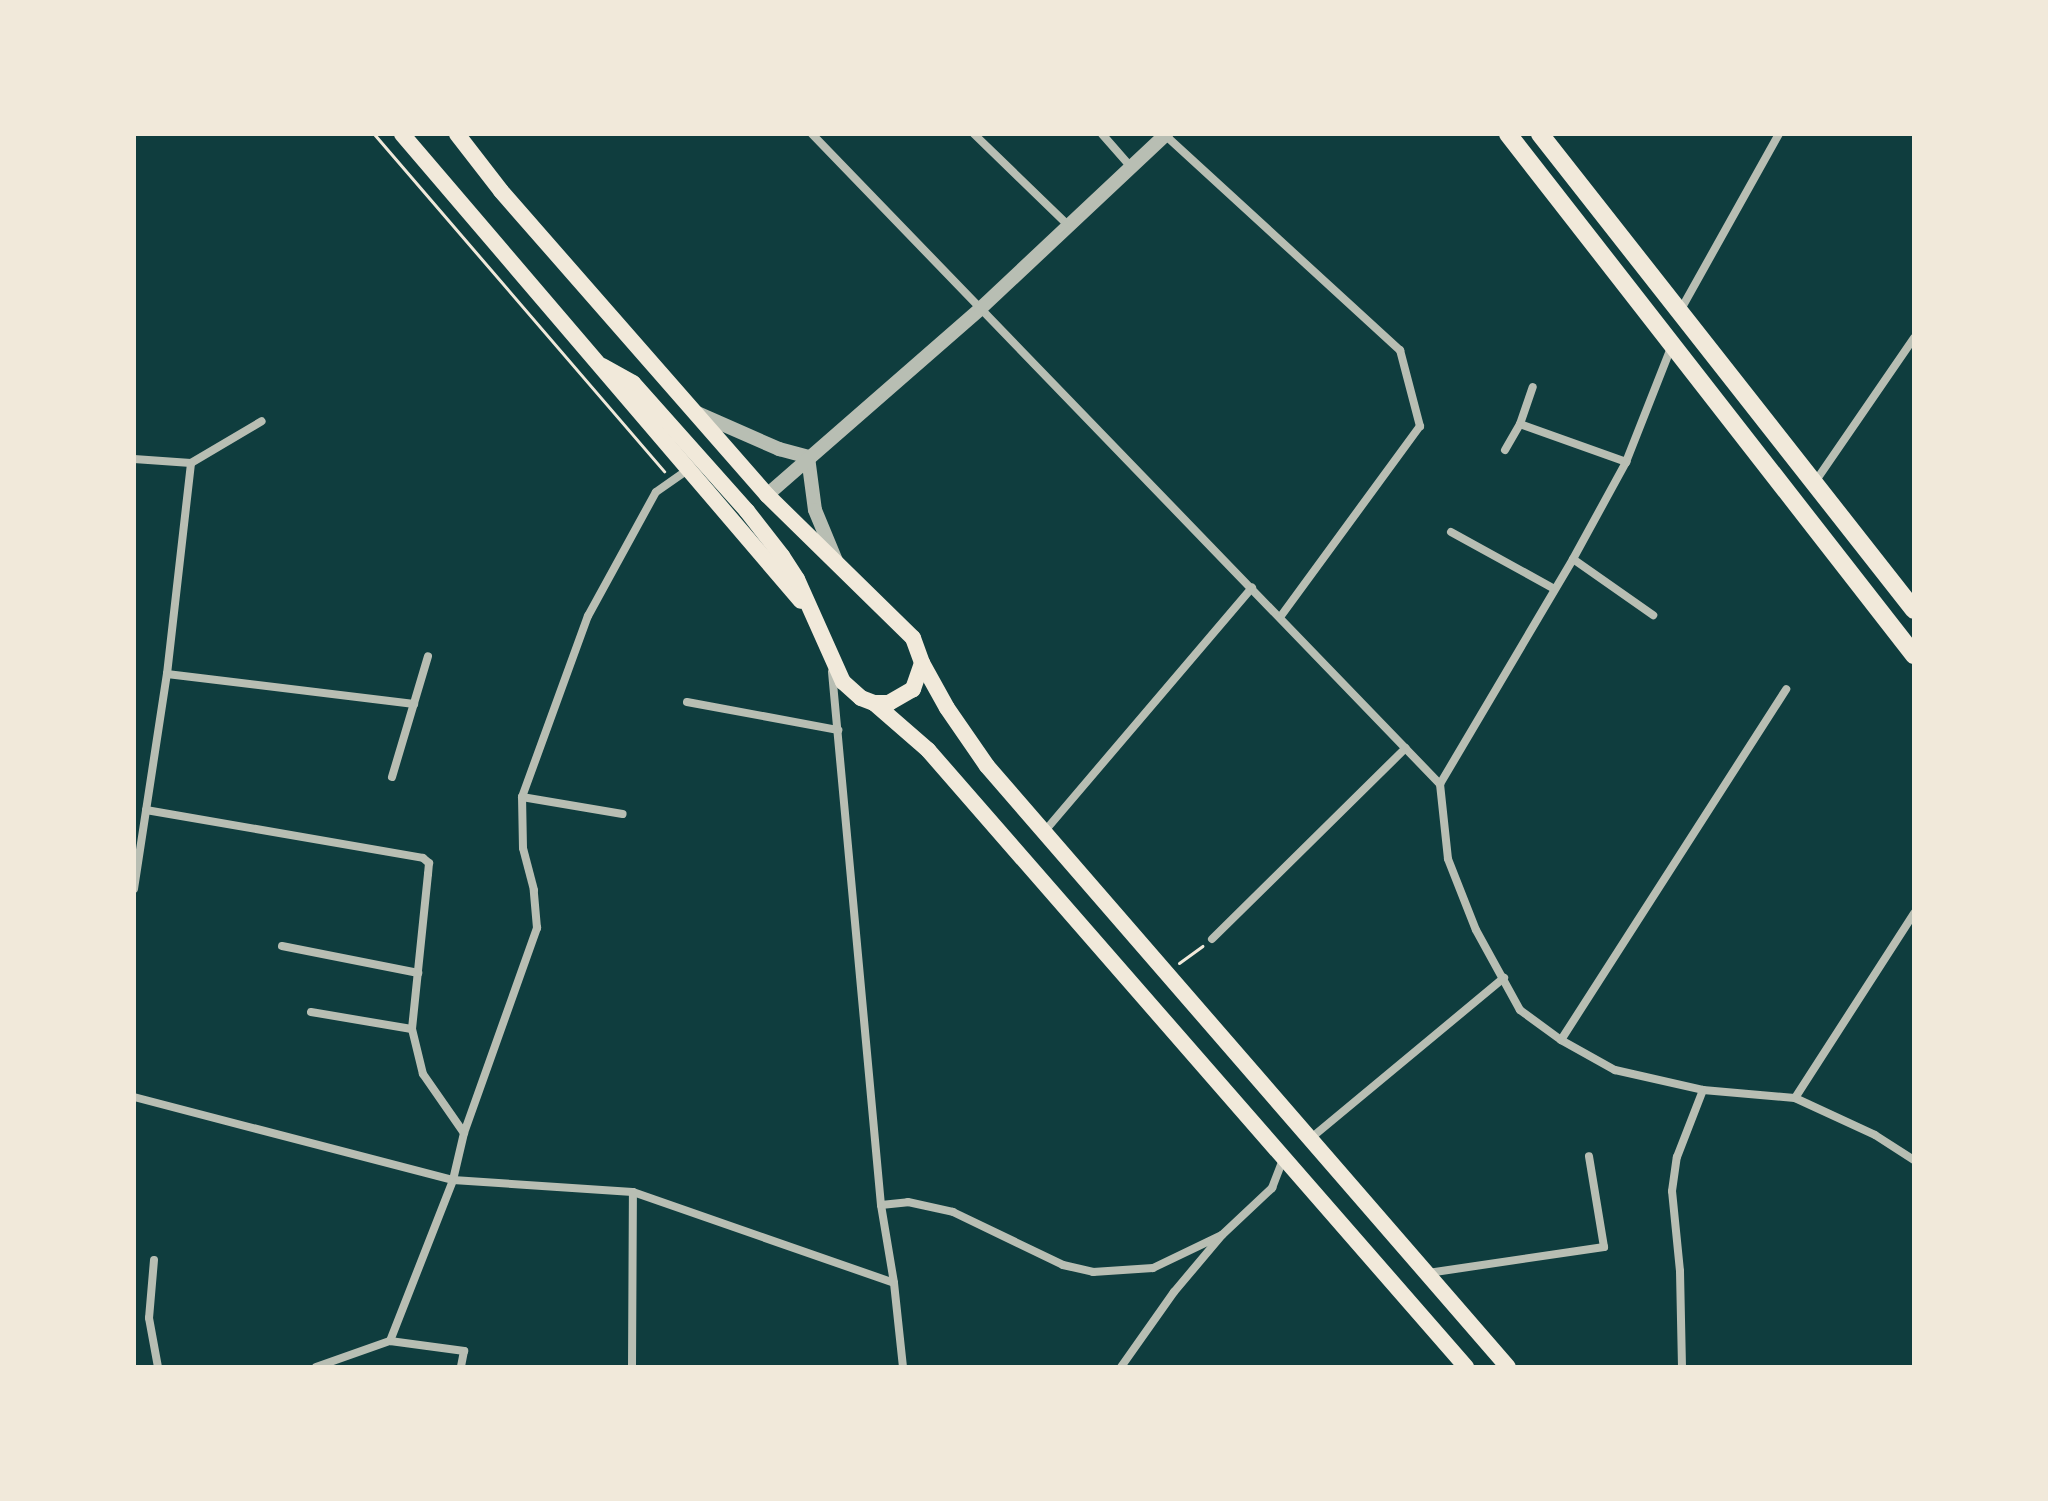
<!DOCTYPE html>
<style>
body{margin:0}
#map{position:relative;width:2048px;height:1501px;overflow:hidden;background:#0f3d3e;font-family:Commissioner,sans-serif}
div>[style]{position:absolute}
.path>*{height:3px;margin:-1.5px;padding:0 1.5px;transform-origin:1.5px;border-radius:1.5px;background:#f1e9da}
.minor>*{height:8px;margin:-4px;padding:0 4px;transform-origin:4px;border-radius:4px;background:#b8beb3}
.tertiary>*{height:14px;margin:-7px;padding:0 7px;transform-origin:7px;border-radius:7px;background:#b8beb3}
.secondary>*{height:16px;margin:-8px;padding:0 8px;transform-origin:8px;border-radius:8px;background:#f1e9da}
.trunk>*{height:18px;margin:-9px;padding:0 9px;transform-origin:9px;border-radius:9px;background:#f1e9da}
span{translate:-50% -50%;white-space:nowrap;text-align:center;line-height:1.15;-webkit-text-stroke:8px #f1e9da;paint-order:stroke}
.frame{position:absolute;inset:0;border:136px solid #f1e9da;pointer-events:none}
</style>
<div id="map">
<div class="path">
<div style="left:374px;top:134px;width:445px;rotate:49.3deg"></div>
<div style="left:1179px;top:963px;width:29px;rotate:-36deg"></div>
</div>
<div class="minor">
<div style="left:812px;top:134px;width:904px;rotate:45.99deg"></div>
<div style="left:1440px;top:784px;width:75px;rotate:83.9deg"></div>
<div style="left:1448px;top:859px;width:76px;rotate:68.5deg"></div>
<div style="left:1476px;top:930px;width:91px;rotate:61.2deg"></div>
<div style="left:1520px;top:1010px;width:51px;rotate:36.2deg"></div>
<div style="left:1561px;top:1040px;width:62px;rotate:29.1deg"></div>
<div style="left:1615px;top:1070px;width:90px;rotate:12.8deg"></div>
<div style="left:1703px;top:1090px;width:92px;rotate:5deg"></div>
<div style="left:1795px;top:1098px;width:88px;rotate:24.8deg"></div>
<div style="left:1875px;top:1135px;width:46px;rotate:32.7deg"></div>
<div style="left:974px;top:134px;width:132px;rotate:44.1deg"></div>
<div style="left:1102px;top:134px;width:44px;rotate:48.7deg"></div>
<div style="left:1165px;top:135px;width:319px;rotate:42.5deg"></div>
<div style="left:1400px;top:350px;width:79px;rotate:75.3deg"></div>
<div style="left:1420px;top:426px;width:237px;rotate:126.2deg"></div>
<div style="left:1680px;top:311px;width:203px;rotate:-60.8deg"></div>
<div style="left:1520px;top:424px;width:113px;rotate:19.7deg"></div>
<div style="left:1505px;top:450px;width:30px;rotate:-60deg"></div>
<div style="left:1520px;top:424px;width:39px;rotate:-71deg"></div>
<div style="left:134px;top:459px;width:57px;rotate:4deg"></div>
<div style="left:191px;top:463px;width:82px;rotate:-30.6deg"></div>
<div style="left:1815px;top:482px;width:175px;rotate:-55.5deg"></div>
<div style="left:1451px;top:532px;width:116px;rotate:28.8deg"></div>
<div style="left:1573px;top:559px;width:98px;rotate:35deg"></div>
<div style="left:832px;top:672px;width:535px;rotate:84.75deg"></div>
<div style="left:881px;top:1205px;width:79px;rotate:80.5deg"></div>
<div style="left:894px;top:1283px;width:84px;rotate:83.9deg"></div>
<div style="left:167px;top:674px;width:249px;rotate:6.9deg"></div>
<div style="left:687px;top:702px;width:154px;rotate:10.5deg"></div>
<div style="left:392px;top:777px;width:126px;rotate:-73.4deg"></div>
<div style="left:1440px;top:784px;width:261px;rotate:-59.4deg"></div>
<div style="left:1573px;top:559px;width:111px;rotate:-61.3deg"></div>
<div style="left:1626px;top:462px;width:126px;rotate:-68.5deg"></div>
<div style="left:522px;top:797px;width:102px;rotate:9.6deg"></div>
<div style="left:146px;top:810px;width:281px;rotate:9.8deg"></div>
<div style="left:423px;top:858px;width:8px;rotate:40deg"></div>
<div style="left:429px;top:863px;width:11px;rotate:95deg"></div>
<div style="left:428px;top:874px;width:156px;rotate:95.9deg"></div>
<div style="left:1044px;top:832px;width:321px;rotate:-49.6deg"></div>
<div style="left:134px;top:889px;width:218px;rotate:-81.3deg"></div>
<div style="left:167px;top:674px;width:212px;rotate:-83.5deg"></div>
<div style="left:1212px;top:939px;width:272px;rotate:-44.6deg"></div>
<div style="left:282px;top:946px;width:139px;rotate:11.2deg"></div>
<div style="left:311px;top:1012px;width:102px;rotate:9.6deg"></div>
<div style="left:412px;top:1029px;width:46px;rotate:76.3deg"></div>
<div style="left:423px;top:1074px;width:72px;rotate:55.2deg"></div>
<div style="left:1561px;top:1040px;width:417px;rotate:-57.3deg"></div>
<div style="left:134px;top:1097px;width:330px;rotate:14.6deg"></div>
<div style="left:453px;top:1180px;width:180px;rotate:3.8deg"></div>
<div style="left:633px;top:1192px;width:276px;rotate:19.2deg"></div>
<div style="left:1795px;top:1098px;width:220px;rotate:-57.2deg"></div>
<div style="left:1311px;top:1138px;width:251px;rotate:-39.7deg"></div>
<div style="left:881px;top:1205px;width:27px;rotate:-6deg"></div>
<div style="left:908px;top:1202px;width:46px;rotate:12.5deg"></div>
<div style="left:953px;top:1212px;width:122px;rotate:25.7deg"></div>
<div style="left:1063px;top:1265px;width:31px;rotate:13deg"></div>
<div style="left:1093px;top:1272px;width:60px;rotate:-3.8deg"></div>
<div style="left:1153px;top:1268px;width:76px;rotate:-25.6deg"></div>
<div style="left:154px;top:1260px;width:58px;rotate:94.9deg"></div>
<div style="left:149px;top:1318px;width:50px;rotate:79.6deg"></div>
<div style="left:1428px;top:1273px;width:178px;rotate:-8.4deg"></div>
<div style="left:1604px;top:1247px;width:92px;rotate:-99.4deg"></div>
<div style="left:390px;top:1341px;width:75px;rotate:7.7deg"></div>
<div style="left:464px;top:1351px;width:16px;rotate:101deg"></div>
<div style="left:316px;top:1367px;width:78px;rotate:-19.4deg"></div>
<div style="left:390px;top:1341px;width:173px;rotate:-68.6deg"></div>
<div style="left:453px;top:1180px;width:48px;rotate:-76.8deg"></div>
<div style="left:464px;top:1133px;width:218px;rotate:-70.4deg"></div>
<div style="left:537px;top:928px;width:38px;rotate:-95deg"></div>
<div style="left:534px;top:890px;width:43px;rotate:-104.7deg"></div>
<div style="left:523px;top:848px;width:51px;rotate:-91.1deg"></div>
<div style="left:522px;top:797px;width:193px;rotate:-70deg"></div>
<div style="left:588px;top:616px;width:141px;rotate:-61.3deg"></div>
<div style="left:656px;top:492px;width:39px;rotate:-35deg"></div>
<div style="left:632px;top:1367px;width:175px;rotate:-89.7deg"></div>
<div style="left:1121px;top:1367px;width:92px;rotate:-54.8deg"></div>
<div style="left:1174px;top:1292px;width:75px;rotate:-49.9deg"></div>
<div style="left:1222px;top:1235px;width:69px;rotate:-43.2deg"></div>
<div style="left:1272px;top:1188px;width:31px;rotate:-69deg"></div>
<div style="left:1682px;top:1367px;width:96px;rotate:-91.2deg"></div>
<div style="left:1680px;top:1271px;width:80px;rotate:-95.7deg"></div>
<div style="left:1672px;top:1191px;width:34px;rotate:-82deg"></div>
<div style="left:1677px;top:1157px;width:72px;rotate:-68.8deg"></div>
</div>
<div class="tertiary">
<div style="left:697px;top:413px;width:90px;rotate:23.7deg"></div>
<div style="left:779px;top:449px;width:30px;rotate:15deg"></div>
<div style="left:808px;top:457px;width:53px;rotate:82.5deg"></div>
<div style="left:815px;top:510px;width:57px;rotate:67.5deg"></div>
<div style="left:767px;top:495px;width:284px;rotate:-41.1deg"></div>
<div style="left:981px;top:308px;width:254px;rotate:-43.2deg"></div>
</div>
<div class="secondary">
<div style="left:402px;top:134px;width:614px;rotate:49.49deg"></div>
<div style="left:457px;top:134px;width:72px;rotate:52.3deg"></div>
<div style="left:501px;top:191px;width:404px;rotate:48.8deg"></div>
<div style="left:767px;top:495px;width:204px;rotate:44.4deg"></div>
<div style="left:913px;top:638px;width:27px;rotate:70deg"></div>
<div style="left:922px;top:663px;width:28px;rotate:109deg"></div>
<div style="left:913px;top:689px;width:28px;rotate:150deg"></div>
<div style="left:889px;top:703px;width:15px;rotate:180deg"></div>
<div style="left:874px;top:703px;width:14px;rotate:-159deg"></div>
<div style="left:861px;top:698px;width:24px;rotate:-138deg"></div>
<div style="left:843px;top:682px;width:113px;rotate:-114.1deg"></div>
<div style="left:797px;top:579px;width:27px;rotate:-123deg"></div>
<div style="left:782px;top:556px;width:57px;rotate:-127.9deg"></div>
<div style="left:747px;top:511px;width:171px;rotate:-131.7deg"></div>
<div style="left:633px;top:383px;width:35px;rotate:-151deg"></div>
<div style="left:922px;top:663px;width:51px;rotate:60.9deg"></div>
<div style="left:947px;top:708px;width:70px;rotate:55.4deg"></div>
<div style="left:987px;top:766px;width:795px;rotate:49.08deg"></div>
<div style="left:874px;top:703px;width:72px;rotate:41deg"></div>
<div style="left:928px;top:750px;width:819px;rotate:48.91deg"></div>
</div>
<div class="trunk">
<div style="left:1508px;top:134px;width:661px;rotate:52.07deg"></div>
<div style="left:1540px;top:134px;width:605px;rotate:51.84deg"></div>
</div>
<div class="frame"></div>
</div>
